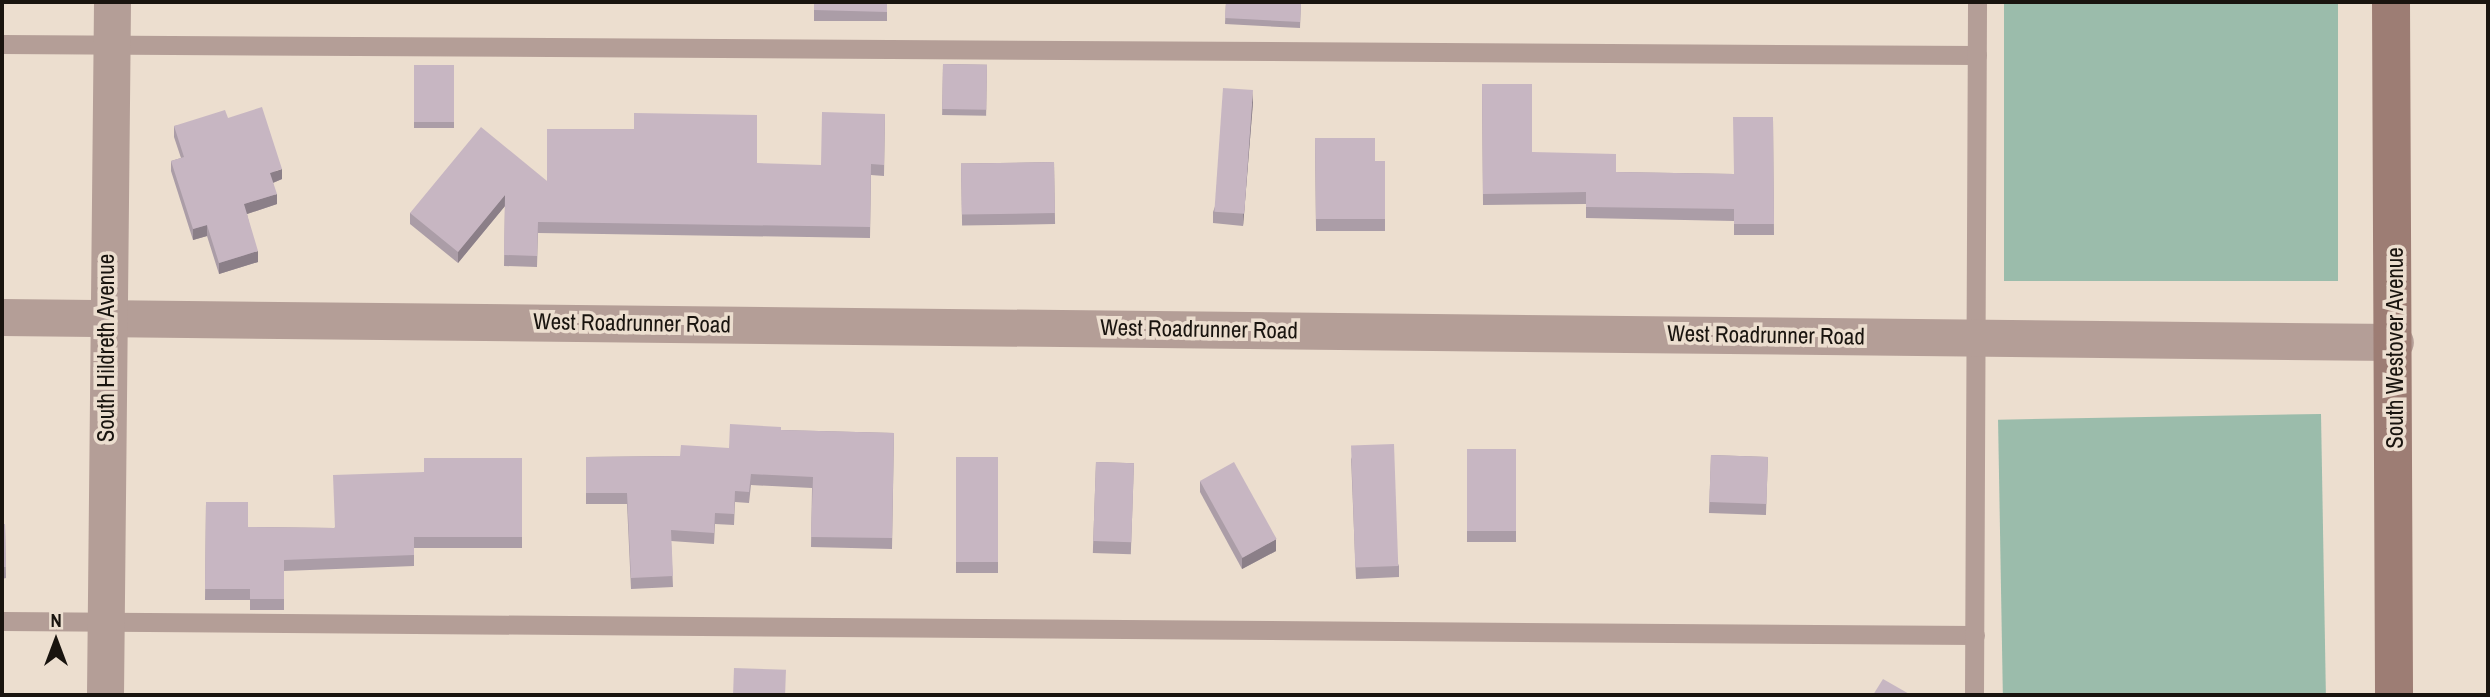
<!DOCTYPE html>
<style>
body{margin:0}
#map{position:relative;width:2490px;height:697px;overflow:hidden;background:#ecdecf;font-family:"Archivo Narrow",sans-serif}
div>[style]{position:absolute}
.green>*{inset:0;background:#9bbcab;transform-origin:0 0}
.lane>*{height:19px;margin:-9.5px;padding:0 9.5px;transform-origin:9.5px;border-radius:9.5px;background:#b49e97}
.street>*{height:37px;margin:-18.5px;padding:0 18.5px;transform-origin:18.5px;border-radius:18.5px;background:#b49e97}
.secondary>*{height:38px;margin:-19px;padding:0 19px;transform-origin:19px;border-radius:19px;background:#9d7d74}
.wall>*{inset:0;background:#ab9da7;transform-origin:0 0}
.shaded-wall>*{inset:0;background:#8b7f88}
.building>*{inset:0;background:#c7b6c2;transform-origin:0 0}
span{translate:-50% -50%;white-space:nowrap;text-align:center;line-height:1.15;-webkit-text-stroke:7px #ecdecf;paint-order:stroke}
.street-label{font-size:23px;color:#19140f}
.frame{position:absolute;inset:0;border:4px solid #19140f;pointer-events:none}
.north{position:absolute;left:21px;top:606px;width:70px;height:70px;-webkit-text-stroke:5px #ecdecf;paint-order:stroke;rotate:0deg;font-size:19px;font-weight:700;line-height:28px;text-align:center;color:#19140f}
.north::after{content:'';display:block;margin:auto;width:24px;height:32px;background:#19140f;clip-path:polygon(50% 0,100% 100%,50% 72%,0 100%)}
</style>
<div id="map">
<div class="green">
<div style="left:2004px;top:2px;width:334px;height:279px"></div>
<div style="left:2321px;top:414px;width:281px;height:323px;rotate:89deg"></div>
</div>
<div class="lane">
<div style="left:2px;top:44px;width:1975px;rotate:0.32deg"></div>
<div style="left:2px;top:621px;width:1973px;rotate:0.41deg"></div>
<div style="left:1974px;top:695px;width:693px;rotate:-89.75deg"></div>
</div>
<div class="street">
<div style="left:2px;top:317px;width:2393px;rotate:0.6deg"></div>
<div style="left:105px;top:695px;width:693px;rotate:-89.42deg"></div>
</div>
<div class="secondary">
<div style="left:2391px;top:2px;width:693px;rotate:89.75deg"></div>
</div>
<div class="wall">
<div style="left:814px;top:2px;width:73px;height:19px"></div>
<div style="clip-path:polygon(1226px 2px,1301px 2px,1300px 28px,1225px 24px)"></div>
<div style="left:943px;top:64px;width:44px;height:51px;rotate:1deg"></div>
<div style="left:414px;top:65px;width:40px;height:63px"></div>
<div style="clip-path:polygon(1482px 84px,1532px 152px,1616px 172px,1734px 174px,1773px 117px,1774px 235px,1734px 235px,1734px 221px,1586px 218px,1586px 204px,1483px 205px)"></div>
<div style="clip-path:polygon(1253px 102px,1243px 226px,1213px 223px,1213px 212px)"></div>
<div style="clip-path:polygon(885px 114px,884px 176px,871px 175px,870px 238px,538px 233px,537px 267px,504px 266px,505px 206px,458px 263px,410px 224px,410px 213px,547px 181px,821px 165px)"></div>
<div style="clip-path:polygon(228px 118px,282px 179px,273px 183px,277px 204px,247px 214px,258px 262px,219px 274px,207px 236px,193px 240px,171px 171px,171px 161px,181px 158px,174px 137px,174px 126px)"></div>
<div style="clip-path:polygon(1315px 138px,1375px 161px,1385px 161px,1385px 231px,1316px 231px)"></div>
<div style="left:1054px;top:162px;width:62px;height:93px;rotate:89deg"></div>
<div style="clip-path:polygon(781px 430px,894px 433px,892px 549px,811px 547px,812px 488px,751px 485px,749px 503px,735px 502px,734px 525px,715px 524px,714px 544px,671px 541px,673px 587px,631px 589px,627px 504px,586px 504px,586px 457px,680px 456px,729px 448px)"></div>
<div style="left:1516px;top:449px;width:93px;height:49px;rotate:90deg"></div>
<div style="left:1711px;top:455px;width:57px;height:58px;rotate:2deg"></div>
<div style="left:956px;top:457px;width:42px;height:116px"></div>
<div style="clip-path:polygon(1351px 457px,1399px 566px,1399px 577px,1356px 579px)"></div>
<div style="clip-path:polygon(522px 458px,522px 548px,414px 548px,414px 566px,284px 571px,284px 610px,250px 610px,250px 600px,205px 600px,206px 502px,248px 527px,334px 528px,424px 472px)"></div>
<div style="left:1096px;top:462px;width:38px;height:91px;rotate:2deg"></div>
<div style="clip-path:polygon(1200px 481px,1276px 551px,1242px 569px,1200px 492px)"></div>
<div style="clip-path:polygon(2px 524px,5px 524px,6px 578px,2px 579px)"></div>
</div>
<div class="shaded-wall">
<div style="clip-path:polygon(1253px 90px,1253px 102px,1243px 226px,1243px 214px)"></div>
<div style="clip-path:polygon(282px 169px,282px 179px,270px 184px,270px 173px)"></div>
<div style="clip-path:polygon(277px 194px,277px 204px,244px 215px,244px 204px)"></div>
<div style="clip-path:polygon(505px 195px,505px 206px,458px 263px,458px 252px)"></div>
<div style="clip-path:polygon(207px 225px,207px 236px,193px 240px,193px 229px)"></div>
<div style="clip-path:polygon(258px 251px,258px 262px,219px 274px,219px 263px)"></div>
<div style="clip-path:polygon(1276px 539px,1276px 551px,1242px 569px,1242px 558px)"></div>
</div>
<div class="building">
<div style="clip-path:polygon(814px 2px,887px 2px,887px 12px,814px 10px)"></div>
<div style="clip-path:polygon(1226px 2px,1301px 2px,1300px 22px,1225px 18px)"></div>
<div style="left:943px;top:64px;width:44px;height:45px;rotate:1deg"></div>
<div style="left:414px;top:65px;width:40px;height:57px"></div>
<div style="clip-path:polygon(1482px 84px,1532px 84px,1532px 152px,1616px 154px,1616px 172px,1734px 174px,1733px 117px,1773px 117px,1774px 224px,1734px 224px,1734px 209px,1586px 207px,1586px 192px,1483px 194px)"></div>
<div style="left:1223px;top:88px;width:30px;height:124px;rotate:4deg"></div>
<div style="clip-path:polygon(262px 107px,282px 169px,270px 173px,277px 194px,244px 204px,258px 251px,219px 263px,207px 225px,193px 229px,171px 161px,184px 157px,174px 126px,225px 110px,228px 118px)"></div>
<div style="clip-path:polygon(822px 112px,885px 114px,884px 165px,871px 164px,870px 227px,538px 222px,537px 256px,504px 255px,505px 195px,458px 252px,410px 213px,481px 127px,547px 181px,547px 129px,634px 129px,634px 113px,757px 115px,757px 163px,821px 165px)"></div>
<div style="clip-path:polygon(1315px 138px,1375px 138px,1375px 161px,1385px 161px,1385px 219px,1316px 219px)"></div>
<div style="left:1054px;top:162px;width:51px;height:93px;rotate:89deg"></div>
<div style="clip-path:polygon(730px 424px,781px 427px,781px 430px,894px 433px,892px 538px,811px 537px,813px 477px,751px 474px,749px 492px,735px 491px,734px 514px,715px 513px,714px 533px,671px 530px,673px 576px,631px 578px,627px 493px,586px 493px,586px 457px,680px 456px,681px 445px,729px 448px)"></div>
<div style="left:1394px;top:444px;width:122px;height:43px;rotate:88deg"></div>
<div style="left:1516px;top:449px;width:82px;height:49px;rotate:90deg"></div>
<div style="left:1711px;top:455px;width:57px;height:47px;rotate:2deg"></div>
<div style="left:956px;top:457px;width:42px;height:105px"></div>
<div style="clip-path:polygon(424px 458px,522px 458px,522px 537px,414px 537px,414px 555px,284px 560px,284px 599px,250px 599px,250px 589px,205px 589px,206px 502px,248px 502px,248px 527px,335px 528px,333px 475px,424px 472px)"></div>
<div style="left:1096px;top:462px;width:38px;height:79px;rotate:2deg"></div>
<div style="left:1234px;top:462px;width:88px;height:39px;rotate:61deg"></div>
<div style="clip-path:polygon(2px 524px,5px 524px,6px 567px,2px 567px)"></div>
<div style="left:734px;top:668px;width:52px;height:27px;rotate:2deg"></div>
<div style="clip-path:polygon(1883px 679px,1911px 695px,1873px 695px)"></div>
</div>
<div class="street-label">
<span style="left:632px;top:323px;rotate:1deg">West Roadrunner Road</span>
<span style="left:1199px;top:329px;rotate:1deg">West Roadrunner Road</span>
<span style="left:1766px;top:335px;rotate:1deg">West Roadrunner Road</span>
<span style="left:106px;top:348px;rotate:-90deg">South Hildreth Avenue</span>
<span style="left:2395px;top:348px;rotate:-90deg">South Westover Avenue</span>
</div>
<div class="frame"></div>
<div class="north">N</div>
</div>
